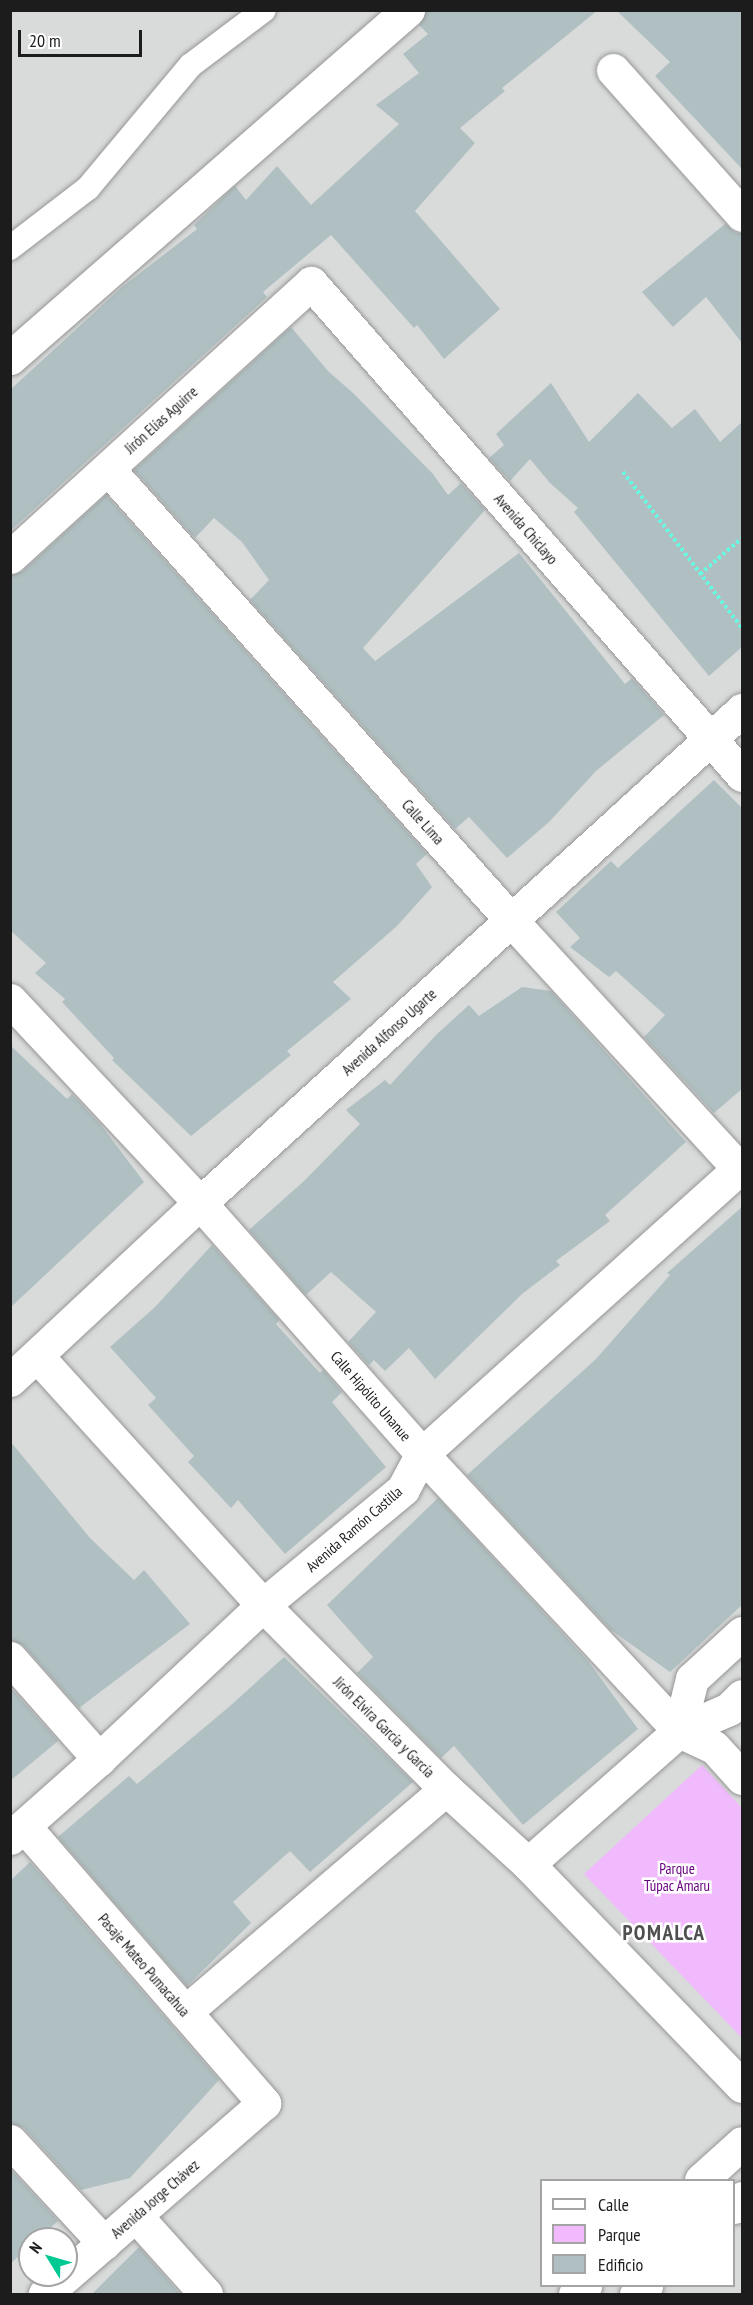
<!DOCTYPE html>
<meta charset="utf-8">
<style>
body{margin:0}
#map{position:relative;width:753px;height:2305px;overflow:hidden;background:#e1e9ef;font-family:"PT Sans Narrow",sans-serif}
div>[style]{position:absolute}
.residential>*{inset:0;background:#d9dada}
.park>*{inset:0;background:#f0bafd}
.building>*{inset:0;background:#b0c0c2}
.path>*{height:4px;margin-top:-2px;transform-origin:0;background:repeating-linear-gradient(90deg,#62ffe5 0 3px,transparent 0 6px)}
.roads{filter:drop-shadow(0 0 2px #969696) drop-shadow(0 0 2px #969696)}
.service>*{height:24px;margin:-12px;padding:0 12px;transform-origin:12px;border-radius:12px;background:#fff}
.minor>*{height:33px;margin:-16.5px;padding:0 16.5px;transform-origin:16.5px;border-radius:16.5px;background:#fff}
span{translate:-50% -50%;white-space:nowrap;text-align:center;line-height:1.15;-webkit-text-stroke:5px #fff;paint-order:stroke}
.street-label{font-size:15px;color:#1c1c1c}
.park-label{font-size:15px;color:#690480}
.district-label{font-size:21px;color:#4f4f4f;font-weight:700;letter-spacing:1.5px}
.frame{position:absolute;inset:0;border:12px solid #1c1c1c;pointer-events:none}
.legend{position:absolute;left:540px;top:2179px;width:195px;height:108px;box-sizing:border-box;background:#fff;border:2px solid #a4a4a4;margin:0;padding:8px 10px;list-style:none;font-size:18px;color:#1c1c1c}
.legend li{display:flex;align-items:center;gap:12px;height:30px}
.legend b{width:30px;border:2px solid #a4a4a4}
.north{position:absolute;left:18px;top:2227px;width:60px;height:60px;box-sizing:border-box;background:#fff;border:2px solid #a4a4a4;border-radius:50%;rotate:307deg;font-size:16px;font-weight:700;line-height:24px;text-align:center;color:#1c1c1c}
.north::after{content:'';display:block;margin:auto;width:21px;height:27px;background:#00c993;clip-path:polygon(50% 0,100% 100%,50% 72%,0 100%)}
.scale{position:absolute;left:18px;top:30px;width:124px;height:27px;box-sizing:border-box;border:3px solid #1c1c1c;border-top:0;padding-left:8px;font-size:18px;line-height:21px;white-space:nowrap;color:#1c1c1c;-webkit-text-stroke:4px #fff;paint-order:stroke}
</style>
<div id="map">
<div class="residential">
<div style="clip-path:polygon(evenodd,11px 11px,742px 11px,742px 2294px,11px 2294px,11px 11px,542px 2180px,734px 2180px,734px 2286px,542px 2286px,542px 2180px,11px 11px,30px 2239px,66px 2239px,66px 2275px,30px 2275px,30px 2239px)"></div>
</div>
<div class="park">
<div style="clip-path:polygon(702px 1765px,742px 1808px,742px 2038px,584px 1874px)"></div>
</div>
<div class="building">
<div style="clip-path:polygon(426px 10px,598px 10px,502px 88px,505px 91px,460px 128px,475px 143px,415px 211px,500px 309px,444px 359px,417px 325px,414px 328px,331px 235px,263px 292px,267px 297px,10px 531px,10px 390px,122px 287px,197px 229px,194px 225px,235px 186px,246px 200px,277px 166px,311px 205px,399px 124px,376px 105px,419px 73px,403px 54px,428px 34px,419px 25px)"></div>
<div style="clip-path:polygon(616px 10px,742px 10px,742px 169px,655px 76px,670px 62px)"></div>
<div style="clip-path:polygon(725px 224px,736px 233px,742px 233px,742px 343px,706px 297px,673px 327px,642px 292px)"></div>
<div style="clip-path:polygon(291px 327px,328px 371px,353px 393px,433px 474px,448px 495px,461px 483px,485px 510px,363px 648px,375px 661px,519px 553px,625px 684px,632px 678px,664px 715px,596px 771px,549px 822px,507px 858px,469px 817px,455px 829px,250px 600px,269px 580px,242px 542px,214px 518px,195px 538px,134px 470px)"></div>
<div style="clip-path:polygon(551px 383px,589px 442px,638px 393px,672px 428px,695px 409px,720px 442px,742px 422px,742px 647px,709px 676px,574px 512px,578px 508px,550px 483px,530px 459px,510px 481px,489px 458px,504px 445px,496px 434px)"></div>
<div style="clip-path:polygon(106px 495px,427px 854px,416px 864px,432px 887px,397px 926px,333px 982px,351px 999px,287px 1051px,291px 1055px,191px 1136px,112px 1060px,114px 1058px,62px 1002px,65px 999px,35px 973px,46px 963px,10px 930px,10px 575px,23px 571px)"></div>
<div style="clip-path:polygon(714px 780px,742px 808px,742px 1089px,714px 1113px,644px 1037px,665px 1015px,616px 971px,609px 977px,570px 947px,580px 938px,556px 912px,611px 861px,618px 868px)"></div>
<div style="clip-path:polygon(522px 987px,551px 991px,686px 1142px,605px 1215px,610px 1221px,556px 1261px,560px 1265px,522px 1294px,435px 1379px,409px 1348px,385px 1371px,374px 1360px,369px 1365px,348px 1342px,376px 1312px,331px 1272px,306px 1295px,249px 1230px,304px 1181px,360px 1124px,346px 1110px,385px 1080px,390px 1085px,436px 1035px,469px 1005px,479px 1016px)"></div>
<div style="clip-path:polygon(10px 1045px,67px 1099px,72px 1094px,101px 1125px,144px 1182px,10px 1308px)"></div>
<div style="clip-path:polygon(742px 1207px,742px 1605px,670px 1672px,611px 1630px,467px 1475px,596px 1359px,670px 1275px,667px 1273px)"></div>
<div style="clip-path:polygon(212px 1245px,279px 1320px,276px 1324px,320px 1373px,323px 1370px,342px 1392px,332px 1402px,386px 1467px,285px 1554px,238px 1500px,231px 1508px,188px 1462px,194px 1456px,148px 1405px,156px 1398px,110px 1347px,155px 1307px)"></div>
<div style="clip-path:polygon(10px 1441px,90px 1538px,134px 1580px,144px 1570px,190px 1624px,79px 1708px,24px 1646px,10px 1640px)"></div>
<div style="clip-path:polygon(438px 1498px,588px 1661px,638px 1729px,523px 1825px,454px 1746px,441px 1758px,357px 1673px,373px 1657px,327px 1605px)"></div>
<div style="clip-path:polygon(284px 1657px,413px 1782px,310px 1872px,290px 1851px,233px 1902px,251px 1923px,187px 1986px,58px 1837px,129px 1776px,137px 1784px,230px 1706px)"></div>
<div style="clip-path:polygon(10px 1687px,58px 1741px,10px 1781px)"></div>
<div style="clip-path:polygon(30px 1862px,219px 2080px,130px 2178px,81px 2190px,24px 2128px,10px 2123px,10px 1881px)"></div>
<div style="clip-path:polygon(10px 2169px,58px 2221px,38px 2239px,30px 2239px,30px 2246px,10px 2264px)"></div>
<div style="clip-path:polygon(139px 2247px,181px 2295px,91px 2295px)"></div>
</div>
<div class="path">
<div style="left:623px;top:472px;width:196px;rotate:52.7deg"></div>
<div style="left:700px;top:574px;width:55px;rotate:-40.6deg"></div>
</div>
<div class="roads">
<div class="service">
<div style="left:10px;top:248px;width:98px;rotate:-37.6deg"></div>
<div style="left:88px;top:188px;width:160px;rotate:-50.1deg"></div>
<div style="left:191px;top:65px;width:91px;rotate:-37deg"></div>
</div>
<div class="minor">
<div style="left:613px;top:70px;width:194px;rotate:48.3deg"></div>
<div style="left:10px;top:358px;width:529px;rotate:-41.17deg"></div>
<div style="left:108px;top:469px;width:605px;rotate:48.22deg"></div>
<div style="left:511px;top:920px;width:342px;rotate:47.5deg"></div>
<div style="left:10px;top:557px;width:407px;rotate:-42.3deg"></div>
<div style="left:311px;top:283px;width:654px;rotate:48.78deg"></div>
<div style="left:10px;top:1000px;width:278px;rotate:46.9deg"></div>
<div style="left:200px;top:1203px;width:335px;rotate:48.5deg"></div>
<div style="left:422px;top:1454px;width:378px;rotate:47.1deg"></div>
<div style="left:679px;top:1731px;width:38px;rotate:25deg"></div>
<div style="left:714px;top:1747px;width:42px;rotate:47.9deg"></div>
<div style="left:37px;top:1356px;width:336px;rotate:47.8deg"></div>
<div style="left:263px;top:1605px;width:260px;rotate:45.2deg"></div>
<div style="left:446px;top:1789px;width:111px;rotate:42.4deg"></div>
<div style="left:528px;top:1864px;width:308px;rotate:46.1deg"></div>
<div style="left:10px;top:1380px;width:260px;rotate:-43deg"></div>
<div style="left:200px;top:1203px;width:733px;rotate:-42.29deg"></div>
<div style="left:10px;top:1658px;width:135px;rotate:48.6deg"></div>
<div style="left:679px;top:1731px;width:54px;rotate:-76deg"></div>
<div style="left:692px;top:1679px;width:68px;rotate:-42.6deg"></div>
<div style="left:24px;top:1826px;width:367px;rotate:49.1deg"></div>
<div style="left:264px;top:2103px;width:291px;rotate:138.9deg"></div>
<div style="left:10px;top:1838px;width:119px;rotate:-41.6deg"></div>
<div style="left:99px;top:1759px;width:225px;rotate:-43.2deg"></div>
<div style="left:263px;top:1605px;width:182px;rotate:-39.6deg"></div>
<div style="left:403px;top:1489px;width:40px;rotate:-62deg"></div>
<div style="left:422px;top:1454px;width:431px;rotate:-42deg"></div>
<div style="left:528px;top:1864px;width:201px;rotate:-41.4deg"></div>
<div style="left:679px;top:1731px;width:55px;rotate:-23.7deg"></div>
<div style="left:729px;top:1709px;width:18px;rotate:-45deg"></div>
<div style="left:185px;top:2012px;width:343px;rotate:-40.5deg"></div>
<div style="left:10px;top:2141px;width:139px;rotate:47.3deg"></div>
<div style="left:701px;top:2180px;width:55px;rotate:-42.1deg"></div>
<div style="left:734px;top:2207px;width:12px;rotate:-48deg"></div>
<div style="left:136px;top:2216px;width:105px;rotate:48.1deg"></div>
<div style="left:575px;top:2294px;width:13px;rotate:-39deg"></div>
<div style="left:636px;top:2294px;width:13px;rotate:-39deg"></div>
</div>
</div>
<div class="street-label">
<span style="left:161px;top:420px;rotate:-42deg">Jirón Elías Aguirre</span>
<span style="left:526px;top:529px;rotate:49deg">Avenida Chiclayo</span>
<span style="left:423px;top:822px;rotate:48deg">Calle Lima</span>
<span style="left:389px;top:1032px;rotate:-42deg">Avenida Alfonso Ugarte</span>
<span style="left:371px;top:1396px;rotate:49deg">Calle Hipólito Unanue</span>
<span style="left:354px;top:1529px;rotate:-41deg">Avenida Ramón Castilla</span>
<span style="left:384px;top:1727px;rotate:45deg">Jirón Elvira García y García</span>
<span style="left:144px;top:1965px;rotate:49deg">Pasaje Mateo Pumacahua</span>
<span style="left:155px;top:2199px;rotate:-41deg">Avenida Jorge Chávez</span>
</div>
<div class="park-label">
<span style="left:677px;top:1877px">Parque<br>Túpac Amaru</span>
</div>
<div class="district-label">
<span style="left:664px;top:1933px">POMALCA</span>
</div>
<div class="frame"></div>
<ul class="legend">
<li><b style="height:8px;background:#fff"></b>Calle</li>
<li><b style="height:16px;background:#f0bafd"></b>Parque</li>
<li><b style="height:16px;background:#b0c0c2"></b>Edificio</li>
</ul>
<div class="north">N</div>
<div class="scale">20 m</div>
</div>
